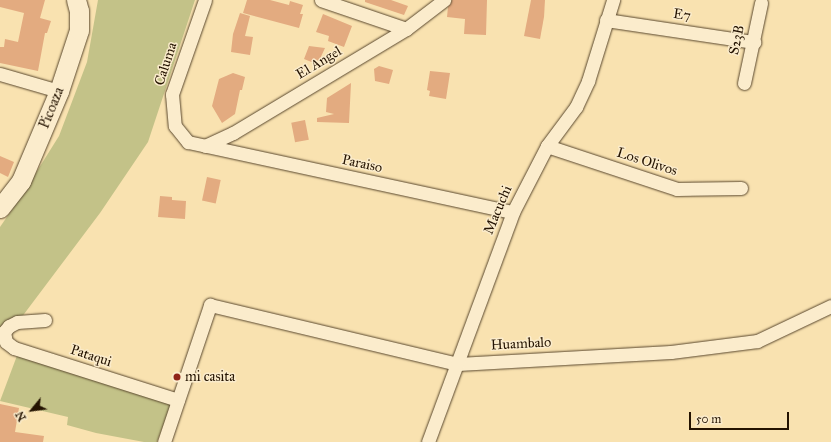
<!DOCTYPE html>
<style>
body{margin:0}
#map{position:relative;width:831px;height:442px;overflow:hidden;background:#f9e2b0;font-family:"IM FELL Great Primer",serif}
div>[style]{position:absolute}
.green>*{inset:0;background:#c3c288}
.building>*{inset:0;background:#e3ab80;transform-origin:0 0}
.roads{filter:drop-shadow(0 0 1px #59472d) drop-shadow(0 0 1px #59472d)}
.street>*{height:13px;margin:-6.5px;padding:0 6.5px;transform-origin:6.5px;border-radius:6.5px;background:#fbeccc}
.secondary>*{height:19px;margin:-9.5px;padding:0 9.5px;transform-origin:9.5px;border-radius:9.5px;background:#fbeccc}
.dots>*{width:11px;height:11px;translate:-50% -50%;box-sizing:border-box;border:2px solid #fbeccc;border-radius:50%}
span{translate:-50% -50%;white-space:nowrap;text-align:center;line-height:1.15;-webkit-text-stroke:3px #fbeccc;paint-order:stroke}
.street-label{font-size:14px;color:#241301}
.poi-label{font-size:14px;color:#241301}
.left{translate:0 -50%;text-align:left}
.north{position:absolute;left:12px;top:390px;width:40px;height:40px;-webkit-text-stroke:3px #fbeccc;paint-order:stroke;rotate:241deg;font-size:11px;font-weight:700;line-height:16px;text-align:center;color:#241301}
.north::after{content:'';display:block;margin:auto;width:14px;height:18px;background:#241301;clip-path:polygon(50% 0,100% 100%,50% 72%,0 100%)}
.scale{position:absolute;left:689px;top:412px;width:100px;height:18px;box-sizing:border-box;border:2px solid #241301;border-top:0;padding-left:5px;font-size:12px;line-height:14px;white-space:nowrap;color:#241301;-webkit-text-stroke:3px #fbeccc;paint-order:stroke}
</style>
<div id="map">
<div class="green">
<div style="clip-path:polygon(98px 0,195px 0,148px 142px,100px 213px,0 346px,0 227px,22px 195px,59px 136px,87px 62px)"></div>
<div style="clip-path:polygon(18px 353px,172px 402px,157px 442px,144px 442px,96px 433px,67px 425px,68px 417px,0 401px)"></div>
</div>
<div class="building">
<div style="clip-path:polygon(0 0,45px 0,40px 18px,51px 21px,47px 33px,45px 33px,38px 71px,0 63px,0 47px,4px 47px,5px 39px,18px 42px,24px 13px,0 7px)"></div>
<div style="clip-path:polygon(247px 0,270px 0,289px 5px,290px 1px,303px 5px,300px 14px,303px 14px,299px 28px,243px 13px)"></div>
<div style="clip-path:polygon(365px 0,391px 0,408px 6px,404px 15px,365px 2px)"></div>
<div style="clip-path:polygon(452px 0,487px 0,486px 35px,464px 34px,465px 19px,447px 17px,448px 7px)"></div>
<div style="clip-path:polygon(531px 0,545px 0,544px 17px,540px 39px,524px 36px)"></div>
<div style="clip-path:polygon(240px 13px,250px 16px,245px 36px,253px 37px,250px 55px,231px 52px,233px 34px)"></div>
<div style="clip-path:polygon(323px 14px,352px 26px,344px 47px,328px 41px,329px 36px,316px 32px)"></div>
<div style="clip-path:polygon(309px 46px,325px 48px,319px 61px,316px 60px,314px 63px,304px 59px)"></div>
<div style="clip-path:polygon(379px 66px,393px 70px,389px 84px,375px 81px,374px 69px)"></div>
<div style="clip-path:polygon(430px 71px,450px 73px,446px 99px,429px 96px,430px 91px,427px 90px)"></div>
<div style="clip-path:polygon(233px 73px,245px 77px,242px 90px,240px 90px,235px 114px,222px 123px,212px 106px,219px 79px)"></div>
<div style="clip-path:polygon(351px 83px,349px 123px,317px 122px,317px 118px,334px 114px,326px 112px,327px 98px)"></div>
<div style="left:305px;top:120px;width:20px;height:14px;rotate:79deg"></div>
<div style="clip-path:polygon(0 156px,14px 162px,8px 177px,0 173px)"></div>
<div style="left:207px;top:177px;width:14px;height:24px;rotate:12deg"></div>
<div style="clip-path:polygon(160px 196px,172px 197px,172px 200px,186px 201px,185px 219px,158px 217px)"></div>
<div style="clip-path:polygon(0 404px,19px 408px,15px 432px,44px 436px,43px 442px,0 442px)"></div>
</div>
<div class="roads">
<div class="street">
<div style="left:205px;top:0;width:100px;rotate:109.3deg"></div>
<div style="left:172px;top:94px;width:32px;rotate:85deg"></div>
<div style="left:175px;top:126px;width:21px;rotate:51deg"></div>
<div style="left:188px;top:142px;width:332px;rotate:12.2deg"></div>
<div style="left:321px;top:0;width:90px;rotate:18.8deg"></div>
<div style="left:606px;top:20px;width:150px;rotate:8.5deg"></div>
<div style="left:0;top:74px;width:61px;rotate:16.1deg"></div>
<div style="left:744px;top:83px;width:82px;rotate:-78deg"></div>
<div style="left:205px;top:146px;width:31px;rotate:-25deg"></div>
<div style="left:233px;top:133px;width:202px;rotate:-31deg"></div>
<div style="left:406px;top:29px;width:48px;rotate:-37.3deg"></div>
<div style="left:547px;top:146px;width:137px;rotate:18.3deg"></div>
<div style="left:677px;top:189px;width:64px;rotate:-0.9deg"></div>
<div style="left:45px;top:320px;width:28px;rotate:176deg"></div>
<div style="left:17px;top:322px;width:9px;rotate:153deg"></div>
<div style="left:9px;top:326px;width:8px;rotate:130deg"></div>
<div style="left:4px;top:332px;width:10px;rotate:79deg"></div>
<div style="left:6px;top:342px;width:10px;rotate:37deg"></div>
<div style="left:14px;top:348px;width:172px;rotate:17.6deg"></div>
<div style="left:164px;top:442px;width:145px;rotate:-71.4deg"></div>
<div style="left:210px;top:305px;width:255px;rotate:13.4deg"></div>
<div style="left:458px;top:364px;width:213px;rotate:-3.2deg"></div>
<div style="left:671px;top:352px;width:87px;rotate:-7.3deg"></div>
<div style="left:757px;top:341px;width:82px;rotate:-25.3deg"></div>
<div style="left:428px;top:442px;width:245px;rotate:-69.7deg"></div>
<div style="left:513px;top:212px;width:74px;rotate:-62.7deg"></div>
<div style="left:547px;top:146px;width:49px;rotate:-53.4deg"></div>
<div style="left:576px;top:107px;width:29px;rotate:-65deg"></div>
<div style="left:588px;top:81px;width:85px;rotate:-72.8deg"></div>
</div>
<div class="secondary">
<div style="left:0;top:208px;width:34px;rotate:-52deg"></div>
<div style="left:21px;top:181px;width:98px;rotate:-67.1deg"></div>
<div style="left:59px;top:91px;width:64px;rotate:-71.8deg"></div>
<div style="left:79px;top:30px;width:19px;rotate:-90deg"></div>
<div style="left:79px;top:11px;width:11px;rotate:-105deg"></div>
</div>
</div>
<div class="dots">
<div style="left:177px;top:377px;background:#8f2418"></div>
</div>
<div class="street-label">
<span style="left:682px;top:15px;rotate:8deg">E7</span>
<span style="left:737px;top:40px;rotate:-78deg">S23B</span>
<span style="left:319px;top:63px;rotate:-31deg">El Angel</span>
<span style="left:166px;top:64px;rotate:-72deg">Caluma</span>
<span style="left:52px;top:108px;rotate:-68deg">Picoaza</span>
<span style="left:647px;top:162px;rotate:18deg">Los Olivos</span>
<span style="left:362px;top:164px;rotate:12deg">Paraiso</span>
<span style="left:498px;top:210px;rotate:-67deg">Macuchi</span>
<span style="left:521px;top:344px;rotate:-3deg">Huambalo</span>
<span style="left:91px;top:356px;rotate:18deg">Pataqui</span>
</div>
<div class="poi-label">
<span class="left" style="left:185px;top:377px">mi casita</span>
</div>
<div class="north">N</div>
<div class="scale">50 m</div>
</div>
